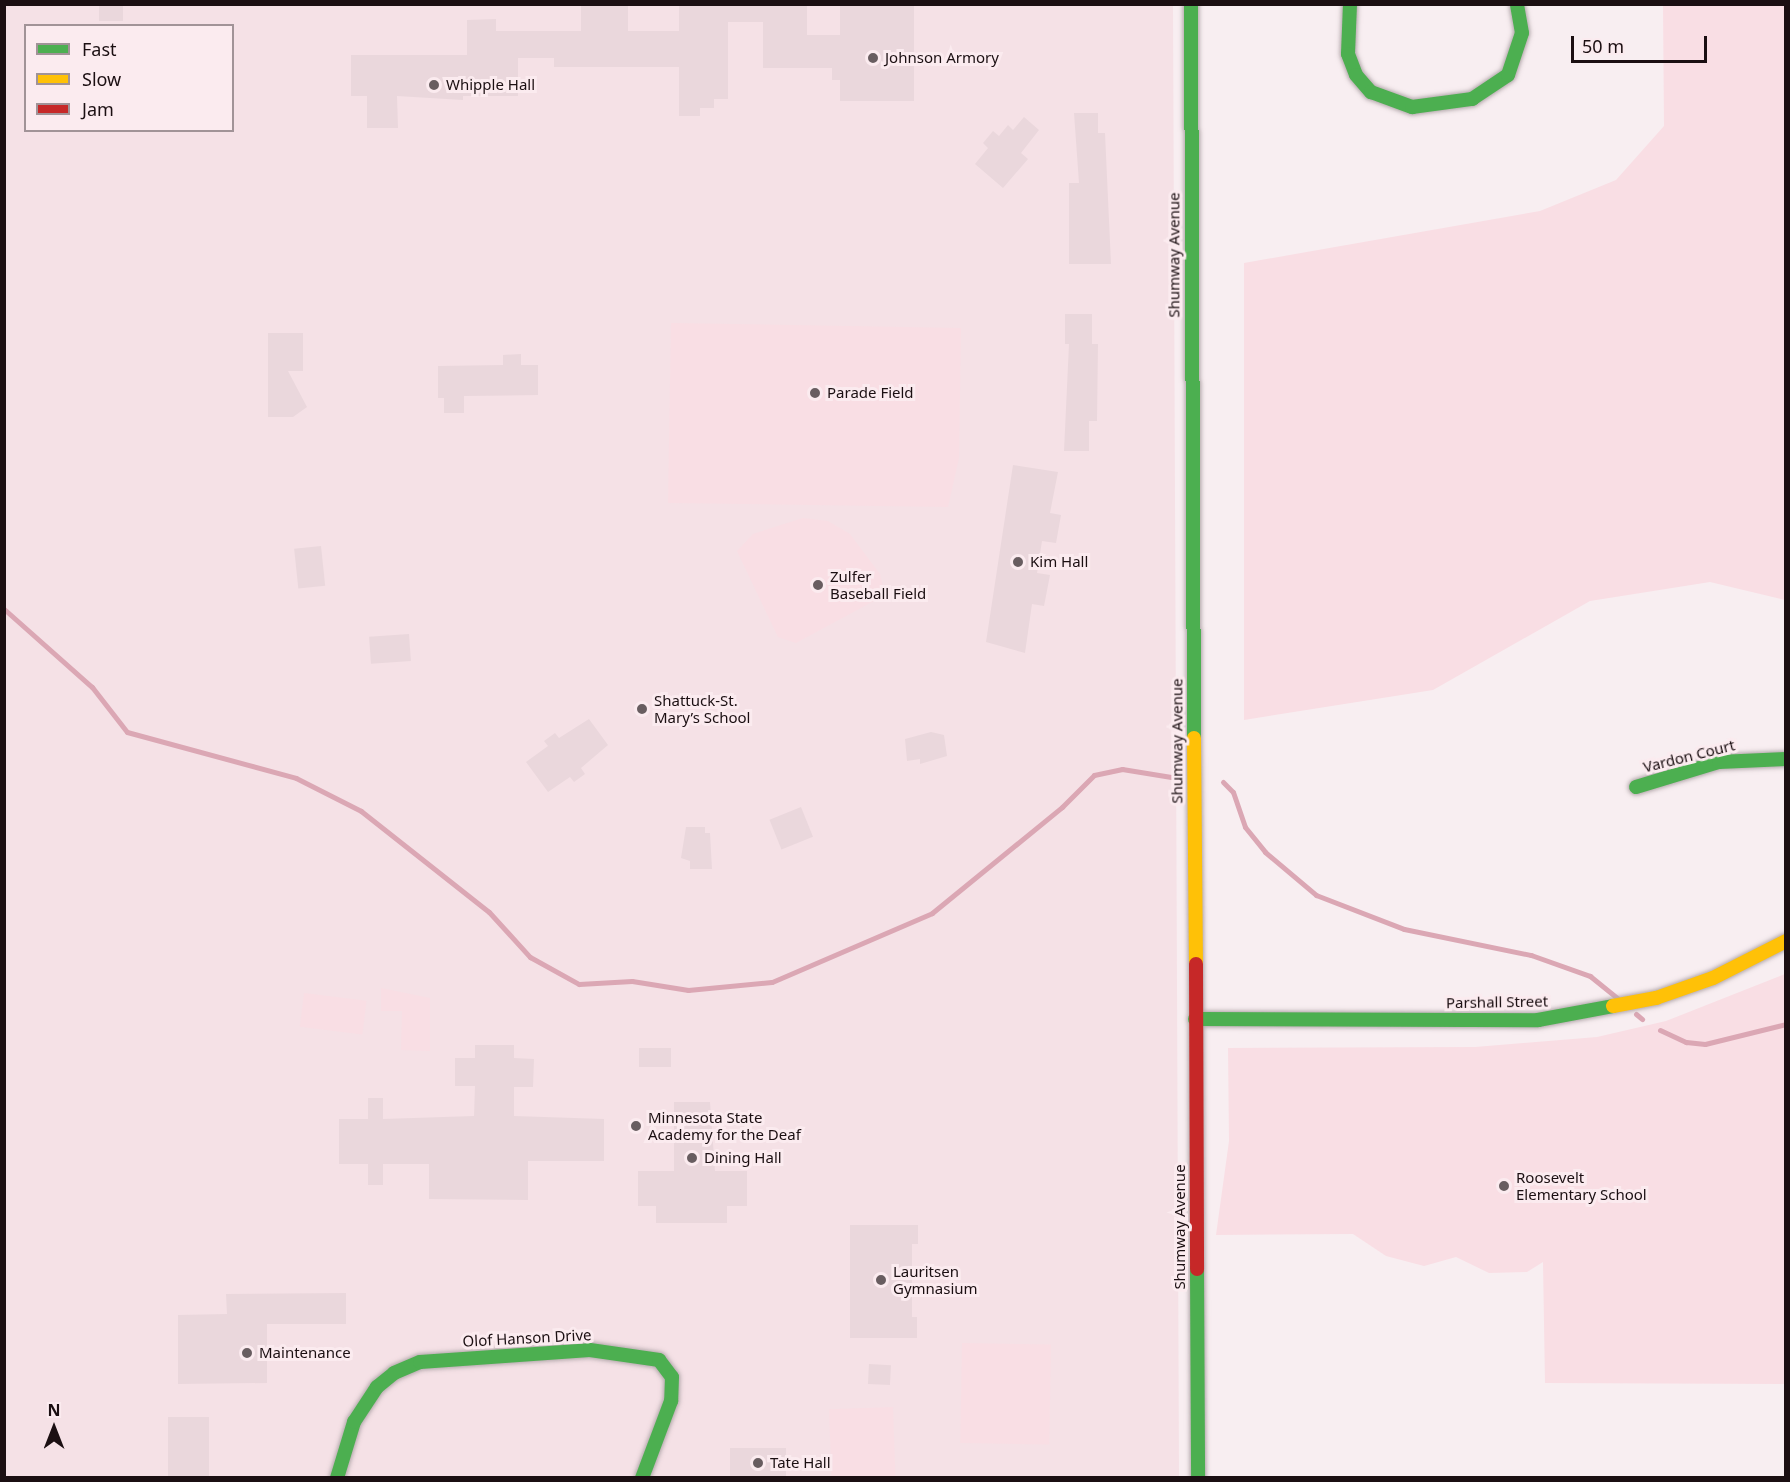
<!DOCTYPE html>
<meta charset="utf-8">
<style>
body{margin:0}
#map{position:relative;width:1790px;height:1482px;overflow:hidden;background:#f8eef1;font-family:"Noto Sans",sans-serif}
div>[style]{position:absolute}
.built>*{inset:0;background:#f5e1e6}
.green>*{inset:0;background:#f9dee4;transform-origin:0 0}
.stream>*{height:5px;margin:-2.5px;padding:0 2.5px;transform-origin:2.5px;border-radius:2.5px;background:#dba7b4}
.building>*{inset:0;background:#ead7dc;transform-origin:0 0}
.roads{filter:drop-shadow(0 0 2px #b5aaad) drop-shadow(0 0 2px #b5aaad)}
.fast>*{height:14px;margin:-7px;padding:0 7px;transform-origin:7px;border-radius:7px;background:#4caf50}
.slow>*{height:14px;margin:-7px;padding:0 7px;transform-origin:7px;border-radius:7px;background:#ffc107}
.jam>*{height:14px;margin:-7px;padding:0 7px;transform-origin:7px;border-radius:7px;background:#c62828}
.dots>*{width:16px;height:16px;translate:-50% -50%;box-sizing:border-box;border:3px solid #fbebef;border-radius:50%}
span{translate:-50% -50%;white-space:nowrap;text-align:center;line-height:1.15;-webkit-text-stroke:6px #fbebef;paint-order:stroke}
.poi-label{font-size:15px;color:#1b0f12}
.left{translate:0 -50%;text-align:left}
.street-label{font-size:15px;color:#1b0f12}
.frame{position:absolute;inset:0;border:6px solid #1b0f12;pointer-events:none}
.legend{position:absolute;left:24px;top:24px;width:210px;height:108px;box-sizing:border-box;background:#fbebef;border:2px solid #a19397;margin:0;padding:8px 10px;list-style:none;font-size:18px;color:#1b0f12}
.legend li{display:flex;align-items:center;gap:12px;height:30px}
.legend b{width:30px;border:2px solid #a19397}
.north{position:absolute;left:24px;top:1398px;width:60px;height:60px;-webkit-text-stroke:4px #fbebef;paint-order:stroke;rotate:0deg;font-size:16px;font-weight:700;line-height:24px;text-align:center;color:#1b0f12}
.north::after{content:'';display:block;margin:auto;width:21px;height:27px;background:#1b0f12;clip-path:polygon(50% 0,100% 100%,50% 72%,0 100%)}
.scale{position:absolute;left:1571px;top:36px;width:136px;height:27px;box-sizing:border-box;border:3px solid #1b0f12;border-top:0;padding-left:8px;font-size:18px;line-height:21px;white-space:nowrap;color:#1b0f12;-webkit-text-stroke:4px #fbebef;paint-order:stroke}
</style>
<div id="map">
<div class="built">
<div style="clip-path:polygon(evenodd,5px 5px,1173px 5px,1179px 1477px,5px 1478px,5px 5px,26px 26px,232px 26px,232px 130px,26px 130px,26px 26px)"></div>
</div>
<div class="green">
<div style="clip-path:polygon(1663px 5px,1785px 5px,1785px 600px,1710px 582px,1590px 601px,1433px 690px,1244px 720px,1244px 263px,1540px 211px,1616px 180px,1664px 126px)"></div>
<div style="clip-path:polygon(671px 323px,961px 328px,959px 458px,948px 507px,668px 503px)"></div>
<div style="clip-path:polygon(803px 518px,828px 521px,850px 534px,880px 574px,885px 595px,796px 643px,778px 637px,737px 551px,753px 534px)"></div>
<div style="clip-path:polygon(1785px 974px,1785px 1384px,1545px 1383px,1543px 1262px,1527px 1272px,1489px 1273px,1456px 1257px,1424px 1266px,1386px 1256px,1353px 1234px,1216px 1235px,1229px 1141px,1228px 1048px,1475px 1047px,1597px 1037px,1666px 1021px)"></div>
<div style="clip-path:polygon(381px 988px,430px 998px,430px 1051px,401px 1050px,402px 1011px,381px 1011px)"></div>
<div style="left:304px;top:993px;width:63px;height:34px;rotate:7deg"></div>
<div style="left:962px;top:1343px;width:89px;height:100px;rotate:1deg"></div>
<div style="left:893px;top:1407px;width:70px;height:64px;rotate:88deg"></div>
</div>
<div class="stream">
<div style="left:4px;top:609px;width:118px;rotate:41.6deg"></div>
<div style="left:92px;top:687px;width:57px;rotate:52.1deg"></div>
<div style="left:127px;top:732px;width:175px;rotate:15.2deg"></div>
<div style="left:296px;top:778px;width:73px;rotate:26.9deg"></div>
<div style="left:361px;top:811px;width:163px;rotate:38.3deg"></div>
<div style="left:489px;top:912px;width:61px;rotate:47.7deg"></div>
<div style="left:530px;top:957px;width:56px;rotate:28.9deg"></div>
<div style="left:579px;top:984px;width:53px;rotate:-3.2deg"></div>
<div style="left:632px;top:981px;width:57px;rotate:9.1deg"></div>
<div style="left:688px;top:990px;width:84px;rotate:-5.4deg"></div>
<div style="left:772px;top:982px;width:174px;rotate:-23.3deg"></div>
<div style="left:932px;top:913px;width:168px;rotate:-39.2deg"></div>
<div style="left:1062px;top:807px;width:45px;rotate:-45deg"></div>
<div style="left:1094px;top:775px;width:29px;rotate:-12deg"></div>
<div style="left:1122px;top:769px;width:56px;rotate:9.3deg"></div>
<div style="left:1223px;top:782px;width:14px;rotate:45deg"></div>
<div style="left:1233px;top:792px;width:37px;rotate:71deg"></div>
<div style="left:1245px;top:827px;width:32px;rotate:51deg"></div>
<div style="left:1265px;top:852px;width:67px;rotate:40.1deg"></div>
<div style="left:1316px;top:895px;width:94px;rotate:21.1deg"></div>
<div style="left:1404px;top:929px;width:130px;rotate:11.6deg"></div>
<div style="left:1531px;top:955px;width:63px;rotate:19.6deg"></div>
<div style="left:1590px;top:976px;width:38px;rotate:39deg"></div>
<div style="left:1636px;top:1014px;width:8px;rotate:40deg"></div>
<div style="left:1660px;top:1030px;width:29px;rotate:25deg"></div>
<div style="left:1686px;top:1042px;width:19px;rotate:6deg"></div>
<div style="left:1705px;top:1044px;width:83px;rotate:-13.9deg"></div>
</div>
<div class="building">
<div style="left:99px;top:4px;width:24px;height:17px"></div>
<div style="clip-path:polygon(581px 4px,628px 4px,628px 31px,679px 31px,679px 4px,807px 4px,807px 35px,840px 35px,840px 4px,914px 4px,914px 101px,840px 101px,840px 80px,832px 80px,832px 68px,763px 68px,763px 22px,728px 22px,728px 99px,714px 99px,714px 108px,700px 108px,700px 116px,679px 116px,679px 67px,554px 67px,554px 58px,518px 58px,518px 96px,463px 96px,463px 100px,397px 96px,398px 128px,367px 128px,367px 96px,351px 96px,351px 55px,467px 55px,467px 20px,496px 19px,496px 31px,581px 31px)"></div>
<div style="clip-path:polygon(1074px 113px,1098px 113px,1098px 133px,1105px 133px,1111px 264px,1069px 264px,1069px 183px,1079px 183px)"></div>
<div style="clip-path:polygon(1024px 117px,1039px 130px,1021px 153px,1028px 159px,1003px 188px,975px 164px,988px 148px,983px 143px,993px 131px,999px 136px,1008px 125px,1013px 130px)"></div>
<div style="clip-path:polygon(1065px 314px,1092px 314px,1092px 344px,1098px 344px,1097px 421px,1089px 421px,1089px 451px,1064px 451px,1069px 344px,1065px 344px)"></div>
<div style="clip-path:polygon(268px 333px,303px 333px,303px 371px,288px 371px,307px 407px,293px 417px,268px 417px)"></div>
<div style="clip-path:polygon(521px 354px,521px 365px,538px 365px,538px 395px,464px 396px,464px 413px,444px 413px,444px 398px,438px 398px,438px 366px,503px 365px,503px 355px)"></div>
<div style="clip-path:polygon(1013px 465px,1058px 472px,1050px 513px,1061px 515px,1056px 543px,1042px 541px,1037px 573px,1050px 575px,1044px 606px,1032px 604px,1025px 653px,986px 642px)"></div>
<div style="left:321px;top:546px;width:40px;height:27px;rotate:84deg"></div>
<div style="left:409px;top:634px;width:27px;height:40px;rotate:86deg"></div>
<div style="clip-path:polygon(589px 719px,608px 745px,581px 768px,585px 774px,574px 782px,570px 777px,548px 792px,526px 762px,548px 746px,544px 741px,555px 733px,559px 738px)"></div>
<div style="clip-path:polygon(931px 732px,944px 735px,947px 756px,920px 764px,920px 759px,907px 761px,905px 739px)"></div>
<div style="left:801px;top:807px;width:32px;height:34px;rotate:68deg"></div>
<div style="clip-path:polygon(686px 827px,705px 827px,705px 833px,710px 833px,712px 869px,690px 869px,690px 861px,681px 858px)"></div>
<div style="clip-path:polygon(475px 1045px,514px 1045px,514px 1058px,534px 1059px,533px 1087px,514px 1087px,514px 1116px,604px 1119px,604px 1161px,528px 1161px,528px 1200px,429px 1199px,429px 1164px,383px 1164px,383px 1185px,368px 1185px,368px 1164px,339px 1164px,339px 1119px,368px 1119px,368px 1098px,383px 1098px,383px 1119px,474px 1116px,475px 1086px,455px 1086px,455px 1058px,475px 1058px)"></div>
<div style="left:639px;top:1048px;width:32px;height:19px"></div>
<div style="clip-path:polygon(674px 1102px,710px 1102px,715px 1171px,747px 1171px,747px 1206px,727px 1206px,727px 1223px,656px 1223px,656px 1206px,638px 1206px,638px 1171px,674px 1171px)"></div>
<div style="clip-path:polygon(850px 1225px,918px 1225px,918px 1244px,912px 1244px,912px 1317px,917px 1317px,917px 1338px,850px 1338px)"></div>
<div style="clip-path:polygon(346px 1293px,346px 1324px,267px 1324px,267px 1383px,178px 1384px,178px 1315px,227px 1314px,226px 1294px)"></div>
<div style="left:869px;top:1364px;width:22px;height:20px;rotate:3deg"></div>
<div style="left:168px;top:1417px;width:41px;height:61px"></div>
<div style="left:730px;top:1448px;width:56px;height:30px"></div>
</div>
<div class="roads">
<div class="fast">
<div style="left:1191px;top:4px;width:734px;rotate:89.77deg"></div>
<div style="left:1350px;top:4px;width:50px;rotate:92.3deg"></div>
<div style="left:1348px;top:54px;width:22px;rotate:69deg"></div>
<div style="left:1356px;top:75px;width:23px;rotate:49deg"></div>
<div style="left:1371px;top:92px;width:44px;rotate:20.1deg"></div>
<div style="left:1412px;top:107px;width:61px;rotate:-7.6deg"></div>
<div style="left:1472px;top:99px;width:43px;rotate:-33.7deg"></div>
<div style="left:1508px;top:75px;width:44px;rotate:-71.6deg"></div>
<div style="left:1522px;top:33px;width:29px;rotate:-100deg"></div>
<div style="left:1636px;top:787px;width:87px;rotate:-16.8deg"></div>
<div style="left:1719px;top:762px;width:67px;rotate:-2.6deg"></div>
<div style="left:1195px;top:1019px;width:343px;rotate:0.2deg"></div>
<div style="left:1538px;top:1020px;width:76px;rotate:-10.6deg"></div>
<div style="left:1197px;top:1269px;width:209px;rotate:89.7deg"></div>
<div style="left:337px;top:1478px;width:59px;rotate:-73.1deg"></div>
<div style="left:354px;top:1422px;width:42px;rotate:-56.7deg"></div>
<div style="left:377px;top:1387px;width:22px;rotate:-39deg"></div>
<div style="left:394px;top:1373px;width:28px;rotate:-23deg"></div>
<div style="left:420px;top:1362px;width:170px;rotate:-4deg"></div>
<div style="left:590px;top:1350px;width:70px;rotate:8.2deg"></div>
<div style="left:659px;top:1360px;width:21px;rotate:53deg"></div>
<div style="left:672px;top:1377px;width:24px;rotate:92deg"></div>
<div style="left:671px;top:1401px;width:82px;rotate:110.6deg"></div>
</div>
<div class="slow">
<div style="left:1194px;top:738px;width:226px;rotate:89.5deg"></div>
<div style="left:1613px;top:1006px;width:44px;rotate:-10.5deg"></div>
<div style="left:1656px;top:998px;width:60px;rotate:-19.3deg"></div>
<div style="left:1713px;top:978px;width:82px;rotate:-26.9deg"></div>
</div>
<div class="jam">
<div style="left:1196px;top:964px;width:305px;rotate:89.8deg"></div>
</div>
</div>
<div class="dots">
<div style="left:873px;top:58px;background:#685d60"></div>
<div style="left:434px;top:85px;background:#685d60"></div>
<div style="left:815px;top:393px;background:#685d60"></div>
<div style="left:1018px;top:562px;background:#685d60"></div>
<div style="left:818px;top:585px;background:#685d60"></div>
<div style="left:642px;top:709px;background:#685d60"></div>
<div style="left:636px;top:1126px;background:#685d60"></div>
<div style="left:692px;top:1158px;background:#685d60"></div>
<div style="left:1504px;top:1186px;background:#685d60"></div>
<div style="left:881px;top:1280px;background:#685d60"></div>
<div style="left:247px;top:1353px;background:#685d60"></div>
<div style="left:758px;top:1463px;background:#685d60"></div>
</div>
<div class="poi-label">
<span class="left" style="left:885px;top:58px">Johnson Armory</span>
<span class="left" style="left:446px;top:85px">Whipple Hall</span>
<span class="left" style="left:827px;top:393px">Parade Field</span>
<span class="left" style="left:1030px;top:562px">Kim Hall</span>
<span class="left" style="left:830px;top:585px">Zulfer<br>Baseball Field</span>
<span class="left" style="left:654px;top:709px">Shattuck-St.<br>Mary’s School</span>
<span class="left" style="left:648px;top:1126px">Minnesota State<br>Academy for the Deaf</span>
<span class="left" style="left:704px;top:1158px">Dining Hall</span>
<span class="left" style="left:1516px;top:1186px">Roosevelt<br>Elementary School</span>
<span class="left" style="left:893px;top:1280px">Lauritsen<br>Gymnasium</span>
<span class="left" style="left:259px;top:1353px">Maintenance</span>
<span class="left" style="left:770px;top:1463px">Tate Hall</span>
</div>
<div class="street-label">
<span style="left:1174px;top:255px;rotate:-90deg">Shumway Avenue</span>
<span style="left:1177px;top:741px;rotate:-90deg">Shumway Avenue</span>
<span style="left:1689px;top:756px;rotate:-14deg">Vardon Court</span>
<span style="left:1497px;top:1002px;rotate:-1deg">Parshall Street</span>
<span style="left:1180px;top:1227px;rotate:-90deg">Shumway Avenue</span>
<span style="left:527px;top:1338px;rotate:-3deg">Olof Hanson Drive</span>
</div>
<div class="frame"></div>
<ul class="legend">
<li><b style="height:8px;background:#4caf50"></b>Fast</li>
<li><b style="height:8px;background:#ffc107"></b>Slow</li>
<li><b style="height:8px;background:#c62828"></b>Jam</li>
</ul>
<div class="north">N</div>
<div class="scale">50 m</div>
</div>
